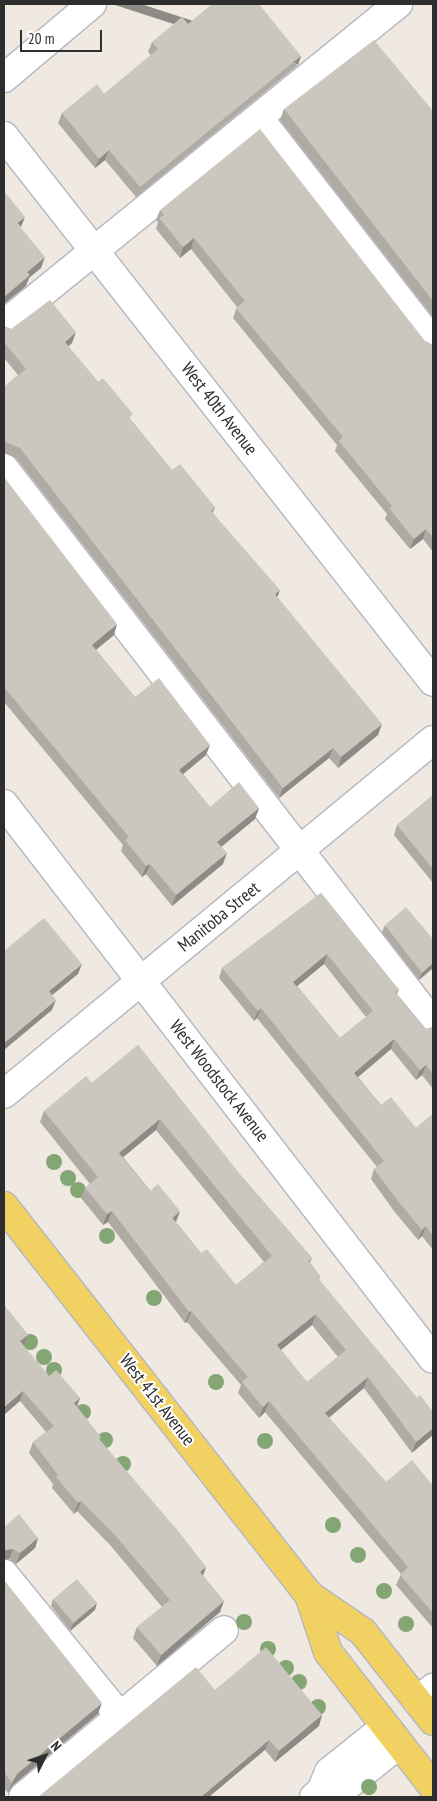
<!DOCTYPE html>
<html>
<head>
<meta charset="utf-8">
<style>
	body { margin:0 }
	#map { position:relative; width:437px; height:1801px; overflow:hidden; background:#efe9e1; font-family:"PT Sans Narrow",sans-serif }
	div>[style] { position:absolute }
	.roads { filter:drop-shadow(1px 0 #b4b7c1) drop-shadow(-1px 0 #b4b7c1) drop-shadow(0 1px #b4b7c1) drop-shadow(0 -1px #b4b7c1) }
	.minor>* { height:28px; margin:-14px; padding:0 14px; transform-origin:14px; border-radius:14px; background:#fff }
	.major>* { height:28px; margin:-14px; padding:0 14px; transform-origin:14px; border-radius:14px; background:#f2d163 }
	.trees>* { width:16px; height:16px; margin:-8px; border-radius:50%; background:#84a574 }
	.wall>* { inset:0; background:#afaba4 }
	.shaded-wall>* { inset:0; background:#8e8b86; transform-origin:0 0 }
	.building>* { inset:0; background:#cbc7bf; transform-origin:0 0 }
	span { translate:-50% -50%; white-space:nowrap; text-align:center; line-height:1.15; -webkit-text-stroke:4px #fff; paint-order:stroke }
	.street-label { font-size:18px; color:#2e2e2e }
	.frame { position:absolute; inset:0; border:5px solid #2e2e2e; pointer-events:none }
	.north { position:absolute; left:20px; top:1731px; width:50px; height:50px; -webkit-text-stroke:4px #fff; paint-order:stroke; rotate:49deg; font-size:14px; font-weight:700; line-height:20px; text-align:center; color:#2e2e2e }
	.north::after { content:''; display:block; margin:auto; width:18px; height:22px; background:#2e2e2e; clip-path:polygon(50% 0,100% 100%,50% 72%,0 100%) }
	.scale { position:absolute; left:20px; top:30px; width:82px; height:22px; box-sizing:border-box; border:2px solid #2e2e2e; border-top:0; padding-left:6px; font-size:15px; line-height:18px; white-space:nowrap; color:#2e2e2e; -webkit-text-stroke:4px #fff; paint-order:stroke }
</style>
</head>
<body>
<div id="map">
	<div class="roads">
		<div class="minor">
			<i style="left:4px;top:78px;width:115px;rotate:-40.1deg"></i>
			<i style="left:259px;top:118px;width:284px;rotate:52.2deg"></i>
			<i style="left:4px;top:136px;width:694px;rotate:51.84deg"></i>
			<i style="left:4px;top:324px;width:508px;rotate:-39.08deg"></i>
			<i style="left:4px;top:468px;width:701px;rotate:52.3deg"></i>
			<i style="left:4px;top:804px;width:701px;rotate:52.3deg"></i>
			<i style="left:4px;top:1094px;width:556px;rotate:-39.53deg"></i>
			<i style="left:4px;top:1574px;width:183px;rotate:50.8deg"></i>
			<i style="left:417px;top:1701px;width:21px;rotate:-39deg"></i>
			<i style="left:321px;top:1791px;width:22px;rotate:-5deg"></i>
			<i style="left:343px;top:1789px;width:72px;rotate:-38.8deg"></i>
			<i style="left:23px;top:1797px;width:261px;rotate:-39.7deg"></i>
			<i style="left:314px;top:1797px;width:9px;rotate:-41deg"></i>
			<i style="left:321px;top:1791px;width:21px;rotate:-67deg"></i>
			<i style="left:329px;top:1772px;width:72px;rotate:-38.8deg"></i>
		</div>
		<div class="major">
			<i style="left:4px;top:1206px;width:494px;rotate:51.9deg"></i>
			<i style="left:309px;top:1595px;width:65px;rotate:34.4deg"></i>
			<i style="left:363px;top:1632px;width:113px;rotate:51.8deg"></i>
			<i style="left:309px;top:1595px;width:60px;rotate:71.6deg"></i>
			<i style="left:328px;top:1652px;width:171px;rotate:52.1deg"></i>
		</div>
	</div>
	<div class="trees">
		<i style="left:54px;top:1162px"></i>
		<i style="left:68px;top:1178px"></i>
		<i style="left:78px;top:1190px"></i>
		<i style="left:107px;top:1236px"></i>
		<i style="left:154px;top:1298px"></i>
		<i style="left:30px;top:1342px"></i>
		<i style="left:44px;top:1357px"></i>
		<i style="left:54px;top:1370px"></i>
		<i style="left:216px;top:1382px"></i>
		<i style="left:83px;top:1412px"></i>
		<i style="left:105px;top:1440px"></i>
		<i style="left:265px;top:1441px"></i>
		<i style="left:123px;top:1464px"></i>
		<i style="left:333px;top:1525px"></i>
		<i style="left:358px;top:1555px"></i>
		<i style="left:384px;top:1591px"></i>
		<i style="left:244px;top:1622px"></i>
		<i style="left:406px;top:1624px"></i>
		<i style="left:268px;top:1649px"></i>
		<i style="left:286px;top:1668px"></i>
		<i style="left:299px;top:1682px"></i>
		<i style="left:318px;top:1707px"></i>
		<i style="left:369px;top:1787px"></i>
	</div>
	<div class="wall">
		<i style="clip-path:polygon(188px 24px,298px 65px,136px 197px,105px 160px,95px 168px,58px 123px,62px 113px,104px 94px,151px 55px,148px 52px,152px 42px)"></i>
		<i style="clip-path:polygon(284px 109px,433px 111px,433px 317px,280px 120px)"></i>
		<i style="clip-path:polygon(160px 210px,433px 345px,433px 552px,423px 539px,410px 549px,385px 519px,387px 514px,335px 451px,337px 445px,233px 318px,237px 307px,191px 249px,180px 258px,156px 229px,158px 222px,156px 220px)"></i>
		<i style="clip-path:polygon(4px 326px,11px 329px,72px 343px,68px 346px,98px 382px,131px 420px,172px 470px,215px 507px,213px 513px,277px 597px,378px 735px,338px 768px,329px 758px,279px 798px,16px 458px,4px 453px,4px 387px,18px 375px,4px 358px)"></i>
		<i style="clip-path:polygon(4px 477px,114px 635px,96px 650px,135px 697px,206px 755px,183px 774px,210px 807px,259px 808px,255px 819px,221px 846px,223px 864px,172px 906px,146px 874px,142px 877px,121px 851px,123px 845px,4px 702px)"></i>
		<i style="clip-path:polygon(433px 795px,433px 883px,394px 835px,397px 825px)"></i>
		<i style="clip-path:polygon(evenodd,321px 893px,399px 990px,397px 994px,426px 1029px,433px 1027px,433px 1089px,422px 1075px,416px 1080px,391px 1049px,358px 1077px,381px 1105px,416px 1128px,433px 1114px,433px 1250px,422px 1236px,418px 1240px,394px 1211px,371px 1179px,374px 1169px,377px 1167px,257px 1018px,254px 1021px,219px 978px,222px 968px,321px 893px,324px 964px,366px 1017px,340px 1038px,297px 986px,324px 964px)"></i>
		<i style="clip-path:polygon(385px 925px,433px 968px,419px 980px,382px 932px)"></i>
		<i style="clip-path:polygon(evenodd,138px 1045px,237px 1171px,312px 1258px,310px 1263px,320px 1276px,319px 1280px,417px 1398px,433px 1412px,412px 1453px,364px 1388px,329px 1418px,386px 1482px,433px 1486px,433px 1628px,396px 1585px,401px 1574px,265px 1412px,259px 1418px,238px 1393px,241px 1385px,187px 1322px,185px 1323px,108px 1222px,103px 1225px,81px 1198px,85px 1188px,90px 1184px,40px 1122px,44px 1111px,92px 1083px,138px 1045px,156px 1130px,264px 1262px,236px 1285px,201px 1253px,123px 1157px,156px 1130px,138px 1045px,312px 1325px,338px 1357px,307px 1382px,281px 1350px,312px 1325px)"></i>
		<i style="clip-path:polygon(4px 1305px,28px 1335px,23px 1346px,49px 1376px,80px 1398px,77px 1407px,100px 1440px,206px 1567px,203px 1576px,224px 1601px,220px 1612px,157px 1666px,133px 1638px,137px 1627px,162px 1607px,110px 1545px,77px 1511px,74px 1514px,52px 1488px,53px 1484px,29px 1453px,33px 1442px,46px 1432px,20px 1401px)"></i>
		<i style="clip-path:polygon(4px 1527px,38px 1538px,35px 1548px,16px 1564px,9px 1559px)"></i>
		<i style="clip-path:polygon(4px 1580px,98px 1714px,13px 1785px,8px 1793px,4px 1788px)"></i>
		<i style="clip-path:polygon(53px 1599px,95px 1610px,70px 1631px,51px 1606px)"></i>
		<i style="clip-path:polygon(215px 1690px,322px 1715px,319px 1726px,275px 1762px)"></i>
	</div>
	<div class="shaded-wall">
		<i style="left:301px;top:56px;width:9px;height:208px;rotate:108deg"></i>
		<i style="clip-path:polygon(109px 150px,105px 160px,95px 168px,99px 159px)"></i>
		<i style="clip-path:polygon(25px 217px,21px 227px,17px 223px)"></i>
		<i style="clip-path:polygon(194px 238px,191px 249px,180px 258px,183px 247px)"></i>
		<i style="clip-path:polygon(45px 257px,41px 268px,29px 278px,26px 286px,4px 304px,4px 297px,27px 272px)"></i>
		<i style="clip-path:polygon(76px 332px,72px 343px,61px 353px,65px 342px)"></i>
		<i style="clip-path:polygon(426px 529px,423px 539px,410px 549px,414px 539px)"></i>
		<i style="clip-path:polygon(280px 590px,276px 601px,275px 594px)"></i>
		<i style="clip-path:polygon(117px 624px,114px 635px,88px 656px,92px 645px)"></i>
		<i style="clip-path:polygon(382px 724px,378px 735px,338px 768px,341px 757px)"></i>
		<i style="clip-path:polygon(210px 745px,206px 755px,175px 781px,179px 770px)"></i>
		<i style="clip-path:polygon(333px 748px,329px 758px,279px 798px,283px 788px)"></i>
		<i style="clip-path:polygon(259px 808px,255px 819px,214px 853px,217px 842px)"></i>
		<i style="clip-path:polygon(227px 853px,223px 864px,172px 906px,176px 895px)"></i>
		<i style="clip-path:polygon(150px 864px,146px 874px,142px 877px,146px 866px)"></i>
		<i style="clip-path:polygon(327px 954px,324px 964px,290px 992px,293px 982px)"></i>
		<i style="clip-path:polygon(433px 963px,433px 968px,419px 980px,422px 973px)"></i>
		<i style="clip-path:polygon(82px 964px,78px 974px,45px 1001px,49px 991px)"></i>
		<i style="clip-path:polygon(56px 1000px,52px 1010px,4px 1050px,4px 1043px)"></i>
		<i style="clip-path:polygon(261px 1008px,257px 1018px,254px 1021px,258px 1011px)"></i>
		<i style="clip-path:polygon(394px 1039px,391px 1049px,351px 1083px,354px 1073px)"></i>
		<i style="clip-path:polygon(426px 1065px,422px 1075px,416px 1080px,420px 1070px)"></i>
		<i style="clip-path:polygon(160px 1119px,156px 1130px,115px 1164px,119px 1153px)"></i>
		<i style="clip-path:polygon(112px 1211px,108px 1222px,103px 1225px,107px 1214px)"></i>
		<i style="clip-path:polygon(180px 1211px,176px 1222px,172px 1218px)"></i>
		<i style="clip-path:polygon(426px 1226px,422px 1236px,418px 1240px,422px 1230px)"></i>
		<i style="clip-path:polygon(191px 1311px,187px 1322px,185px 1323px,189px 1312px)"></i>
		<i style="clip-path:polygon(316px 1314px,312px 1325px,273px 1356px,277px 1345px)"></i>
		<i style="clip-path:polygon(28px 1335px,24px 1345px,16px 1352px,20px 1341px)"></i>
		<i style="clip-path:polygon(368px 1377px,364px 1388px,321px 1424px,325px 1413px)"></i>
		<i style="clip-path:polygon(23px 1391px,20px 1401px,4px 1415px,4px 1407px)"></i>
		<i style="clip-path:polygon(80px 1398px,76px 1409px,74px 1403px)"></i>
		<i style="clip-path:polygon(269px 1401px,265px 1412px,259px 1418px,263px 1407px)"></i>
		<i style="clip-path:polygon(433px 1428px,433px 1435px,412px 1453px,416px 1442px)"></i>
		<i style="clip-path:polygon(81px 1501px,77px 1511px,74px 1514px,78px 1503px)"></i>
		<i style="clip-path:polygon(38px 1538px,35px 1548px,16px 1564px,20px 1553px)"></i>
		<i style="clip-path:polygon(13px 1549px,9px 1559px,4px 1560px,4px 1550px)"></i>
		<i style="clip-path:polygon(206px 1567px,202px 1578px,200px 1572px)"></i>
		<i style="clip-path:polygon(224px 1601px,220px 1612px,157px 1666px,161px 1655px)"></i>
		<i style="clip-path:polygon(97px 1603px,95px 1610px,70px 1631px,73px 1624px)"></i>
		<i style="clip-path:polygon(102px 1703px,98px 1714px,13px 1785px,8px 1793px,12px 1783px,17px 1774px)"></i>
		<i style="clip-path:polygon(322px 1715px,319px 1726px,275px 1762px,279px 1751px)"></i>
		<i style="clip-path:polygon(269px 1740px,265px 1750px,209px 1797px,200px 1797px)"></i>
	</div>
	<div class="building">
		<i style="clip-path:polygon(212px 4px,259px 4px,301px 56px,140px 187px,109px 150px,99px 159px,62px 113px,97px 84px,104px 94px,158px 49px,152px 42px,182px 17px,188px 24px)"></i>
		<i style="clip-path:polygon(374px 40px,433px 111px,433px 301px,284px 109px)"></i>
		<i style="clip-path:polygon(260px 129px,425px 341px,433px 345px,433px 537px,426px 529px,414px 539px,389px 508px,392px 506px,339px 441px,343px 437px,236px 308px,245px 301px,194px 238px,183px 247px,159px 218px,164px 215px,160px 210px)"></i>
		<i style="clip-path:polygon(4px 191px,25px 217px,17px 223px,45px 257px,27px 272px,30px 275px,4px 297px)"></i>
		<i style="clip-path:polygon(50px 300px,76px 332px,65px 342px,98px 382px,103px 378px,133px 414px,129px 418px,172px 470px,180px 464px,215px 507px,211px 511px,280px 590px,275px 594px,382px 724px,341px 757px,333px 748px,283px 788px,20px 448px,6px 442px,4px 443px,4px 387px,26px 369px,4px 342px,4px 326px,11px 329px)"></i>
		<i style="clip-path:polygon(4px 477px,117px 624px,92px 645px,135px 697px,159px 678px,210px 745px,179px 770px,210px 807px,239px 782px,259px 808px,217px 842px,227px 853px,176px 895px,150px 864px,146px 866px,125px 840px,129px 837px,4px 687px)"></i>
		<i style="clip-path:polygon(433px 795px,433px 869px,397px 825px)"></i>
		<i style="clip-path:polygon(evenodd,321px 893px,399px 990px,395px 992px,426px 1029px,433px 1027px,433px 1074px,426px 1065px,420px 1070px,394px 1039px,354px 1073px,381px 1105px,391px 1097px,416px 1128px,433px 1114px,433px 1236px,426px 1226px,422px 1230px,398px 1201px,374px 1169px,384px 1161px,261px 1008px,258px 1011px,222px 968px,321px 893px,327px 954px,373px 1011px,340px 1038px,293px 982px,327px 954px)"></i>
		<i style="clip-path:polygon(406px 907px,433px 939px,433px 963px,422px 973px,385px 925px)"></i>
		<i style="clip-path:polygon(44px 918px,82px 964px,49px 991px,56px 1000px,4px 1043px,4px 951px)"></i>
		<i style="clip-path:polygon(evenodd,138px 1045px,237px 1171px,312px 1258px,308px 1261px,320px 1276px,318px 1278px,417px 1398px,420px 1395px,433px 1412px,433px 1428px,416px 1442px,368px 1377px,325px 1413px,386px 1482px,412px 1460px,433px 1486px,433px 1613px,400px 1575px,408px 1567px,269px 1401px,263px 1407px,242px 1382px,248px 1377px,191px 1311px,189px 1312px,112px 1211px,107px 1214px,85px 1188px,98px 1177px,44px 1111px,86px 1076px,92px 1083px,138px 1045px,160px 1119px,272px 1256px,236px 1285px,207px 1249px,201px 1253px,172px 1218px,180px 1211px,158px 1184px,150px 1191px,119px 1153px,160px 1119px,138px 1045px,316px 1314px,346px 1350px,307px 1382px,277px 1345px,316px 1314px)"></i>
		<i style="clip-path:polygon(4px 1305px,28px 1335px,20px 1341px,49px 1376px,56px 1370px,80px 1398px,74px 1403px,101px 1437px,99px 1439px,179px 1532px,206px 1567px,200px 1572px,224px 1601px,161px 1655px,137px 1627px,170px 1600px,114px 1534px,81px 1501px,78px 1503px,56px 1477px,58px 1475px,33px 1442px,54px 1426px,23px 1391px,4px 1407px)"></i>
		<i style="clip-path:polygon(19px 1514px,38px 1538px,20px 1553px,13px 1549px,4px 1550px,4px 1527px)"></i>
		<i style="left:77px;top:1579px;width:31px;height:31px;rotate:50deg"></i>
		<i style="clip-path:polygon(4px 1580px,102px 1703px,17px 1774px,12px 1783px,4px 1772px)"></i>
		<i style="clip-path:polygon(266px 1647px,322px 1715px,279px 1751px,269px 1740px,201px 1797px,38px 1797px,196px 1667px,215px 1690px)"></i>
	</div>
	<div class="street-label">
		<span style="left:219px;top:409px;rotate:52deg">West 40th Avenue</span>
		<span style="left:219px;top:917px;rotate:-39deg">Manitoba Street</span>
		<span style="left:219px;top:1081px;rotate:52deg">West Woodstock Avenue</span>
		<span style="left:157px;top:1400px;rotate:52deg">West 41st Avenue</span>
	</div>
	<div class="frame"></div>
	<div class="north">N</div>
	<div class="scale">20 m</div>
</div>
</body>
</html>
